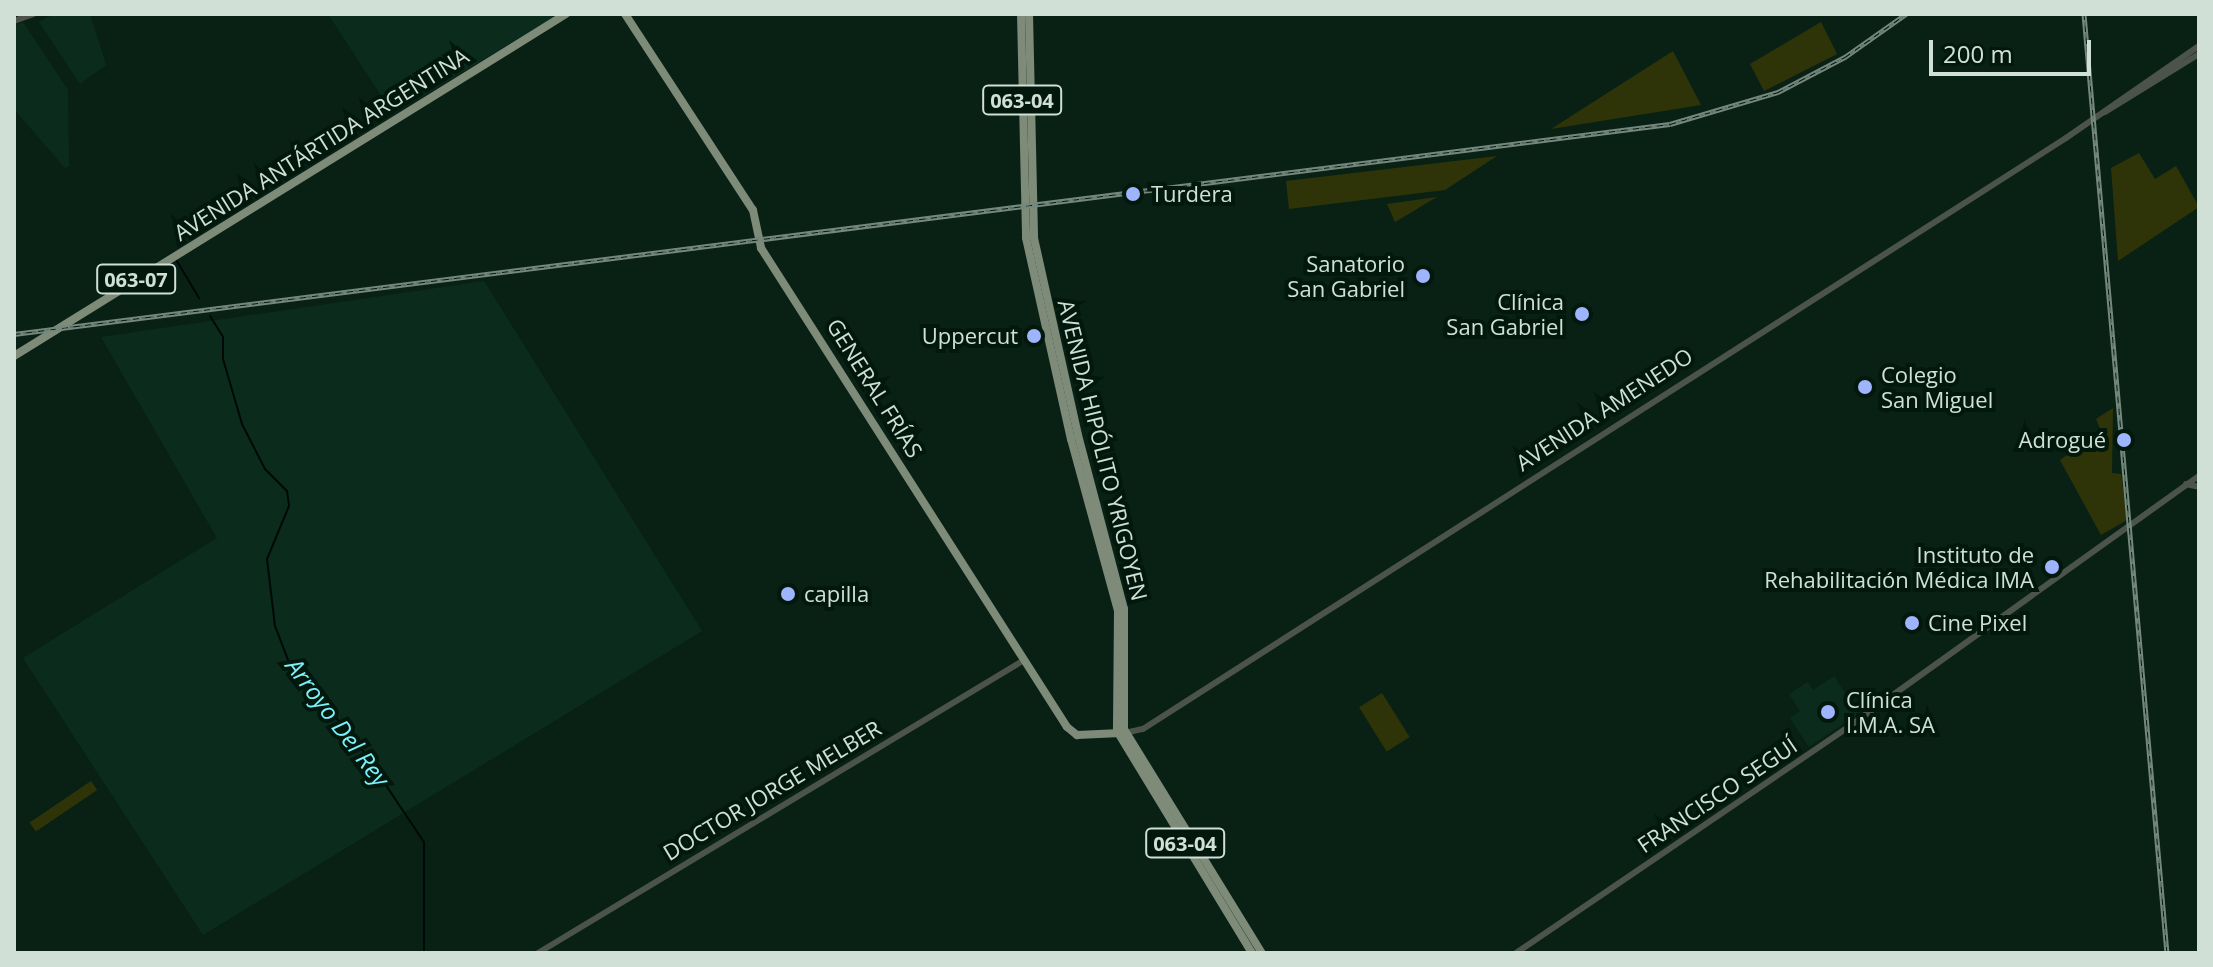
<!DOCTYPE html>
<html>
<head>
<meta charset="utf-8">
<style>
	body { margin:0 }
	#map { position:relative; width:2213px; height:967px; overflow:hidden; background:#092115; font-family:"Open Sans",sans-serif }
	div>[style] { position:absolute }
	.built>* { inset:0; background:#0b2c1c }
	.green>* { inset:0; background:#2f3408; transform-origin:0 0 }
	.stream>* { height:2px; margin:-1px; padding:0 1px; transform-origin:1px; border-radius:1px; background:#00080a }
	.minor>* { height:6px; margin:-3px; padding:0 3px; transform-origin:3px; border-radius:3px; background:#4c534a }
	.major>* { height:8px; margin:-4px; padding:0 4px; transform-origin:4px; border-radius:4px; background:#7d8b78 }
	.rail>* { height:5px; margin-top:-2.5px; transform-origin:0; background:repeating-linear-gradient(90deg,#02180c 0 6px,#75887d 0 12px); box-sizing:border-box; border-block:2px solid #75887d }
	.dots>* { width:22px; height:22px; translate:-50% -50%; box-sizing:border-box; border:4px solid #02180c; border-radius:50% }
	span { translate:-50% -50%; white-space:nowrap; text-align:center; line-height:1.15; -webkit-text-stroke:8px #02180c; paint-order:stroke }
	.shield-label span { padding:2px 6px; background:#02180c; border:2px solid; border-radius:6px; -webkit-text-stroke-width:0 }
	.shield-label { font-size:20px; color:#d1e0d7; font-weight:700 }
	.street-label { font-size:22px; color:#d1e0d7 }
	.poi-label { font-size:22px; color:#d1e0d7 }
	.left { translate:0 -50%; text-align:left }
	.right { translate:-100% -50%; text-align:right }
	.water-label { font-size:24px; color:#7cf1fc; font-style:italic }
	.frame { position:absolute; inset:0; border:16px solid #d1e0d7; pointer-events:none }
	.scale { position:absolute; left:1929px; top:40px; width:162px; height:36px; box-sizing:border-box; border:4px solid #d1e0d7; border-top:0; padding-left:10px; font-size:24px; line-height:28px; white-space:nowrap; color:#d1e0d7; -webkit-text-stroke:6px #02180c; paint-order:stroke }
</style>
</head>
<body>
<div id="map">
	<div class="built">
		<i style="clip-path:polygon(54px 14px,90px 14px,106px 65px,80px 84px,39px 22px)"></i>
		<i style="clip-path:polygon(328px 14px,559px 14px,393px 114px)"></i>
		<i style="clip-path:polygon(23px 22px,68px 90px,69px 166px,65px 168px,14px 109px,14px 26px)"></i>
		<i style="clip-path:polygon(484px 281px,702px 631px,203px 935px,23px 658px,217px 538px,101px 337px)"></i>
		<i style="clip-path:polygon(1834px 676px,1859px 713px,1809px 747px,1790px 718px,1800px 711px,1789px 694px,1808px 682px,1813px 690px)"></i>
	</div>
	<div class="green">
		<i style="clip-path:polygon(1821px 22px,1837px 54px,1764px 91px,1750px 64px)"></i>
		<i style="clip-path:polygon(1673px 51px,1701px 105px,1551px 129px)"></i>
		<i style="clip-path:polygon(2139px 153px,2155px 179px,2176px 166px,2199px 207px,2118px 261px,2111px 168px)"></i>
		<i style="clip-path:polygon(1497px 156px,1445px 190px,1289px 209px,1286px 181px)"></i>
		<i style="clip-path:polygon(1437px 197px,1395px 222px,1387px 204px)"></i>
		<i style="clip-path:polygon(2113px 408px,2112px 473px,2121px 474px,2127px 520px,2101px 535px,2060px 460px,2101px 431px,2096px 419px)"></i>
		<i style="left:1382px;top:693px;width:52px;height:27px;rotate:58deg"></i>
		<i style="left:91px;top:781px;width:11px;height:74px;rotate:56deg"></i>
	</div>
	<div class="stream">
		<i style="left:175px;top:258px;width:47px;rotate:59deg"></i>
		<i style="left:210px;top:316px;width:25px;rotate:58deg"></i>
		<i style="left:223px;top:337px;width:22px;rotate:90deg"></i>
		<i style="left:223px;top:359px;width:68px;rotate:73.7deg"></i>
		<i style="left:242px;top:424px;width:51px;rotate:62.9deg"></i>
		<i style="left:265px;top:469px;width:31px;rotate:45deg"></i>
		<i style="left:287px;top:491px;width:15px;rotate:82deg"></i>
		<i style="left:289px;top:506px;width:57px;rotate:112.5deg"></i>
		<i style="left:267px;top:559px;width:67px;rotate:83.2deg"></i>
		<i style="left:275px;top:626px;width:40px;rotate:69deg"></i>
		<i style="left:289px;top:663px;width:104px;rotate:49.3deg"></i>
		<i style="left:357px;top:742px;width:120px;rotate:56.2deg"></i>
		<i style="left:424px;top:842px;width:111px;rotate:90deg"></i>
	</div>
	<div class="minor">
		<i style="left:14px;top:21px;width:20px;rotate:-20deg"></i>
		<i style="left:2105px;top:112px;width:110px;rotate:-31.7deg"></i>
		<i style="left:2186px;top:484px;width:13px;rotate:13deg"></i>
		<i style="left:1125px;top:733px;width:18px;rotate:-13deg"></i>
		<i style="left:1143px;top:729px;width:1096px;rotate:-32.63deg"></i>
		<i style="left:2066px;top:138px;width:162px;rotate:-34.7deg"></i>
		<i style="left:538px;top:953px;width:567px;rotate:-31.08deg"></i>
		<i style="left:1516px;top:953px;width:397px;rotate:-34.2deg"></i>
		<i style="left:1844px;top:730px;width:437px;rotate:-35.6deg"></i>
	</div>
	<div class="major">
		<i style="left:625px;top:14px;width:234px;rotate:56.9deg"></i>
		<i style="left:753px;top:210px;width:39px;rotate:78deg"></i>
		<i style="left:761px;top:248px;width:568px;rotate:57.43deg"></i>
		<i style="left:1067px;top:727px;width:13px;rotate:39deg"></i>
		<i style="left:1077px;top:735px;width:44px;rotate:-2.6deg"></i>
		<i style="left:1021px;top:14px;width:224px;rotate:88.7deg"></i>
		<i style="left:1026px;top:238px;width:206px;rotate:77.4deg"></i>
		<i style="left:1071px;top:439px;width:178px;rotate:74.7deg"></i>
		<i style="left:1118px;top:611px;width:120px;rotate:90.5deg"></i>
		<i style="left:1117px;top:731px;width:260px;rotate:58.7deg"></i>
		<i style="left:1029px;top:14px;width:224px;rotate:88.7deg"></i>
		<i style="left:1034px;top:238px;width:202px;rotate:77.4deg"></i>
		<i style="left:1078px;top:435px;width:180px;rotate:75.2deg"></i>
		<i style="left:1124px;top:609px;width:120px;rotate:90deg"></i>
		<i style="left:1124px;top:729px;width:263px;rotate:58.4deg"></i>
		<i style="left:14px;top:356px;width:649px;rotate:-31.78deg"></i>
	</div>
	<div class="rail">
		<i style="left:2084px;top:14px;width:943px;rotate:84.95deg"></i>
		<i style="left:14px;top:334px;width:1669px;rotate:-7.23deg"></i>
		<i style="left:1670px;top:124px;width:113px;rotate:-16.5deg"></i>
		<i style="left:1778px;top:92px;width:76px;rotate:-27.6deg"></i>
		<i style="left:1845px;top:57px;width:75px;rotate:-35.2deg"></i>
	</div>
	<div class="dots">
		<i style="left:1133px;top:194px;background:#9eb4fd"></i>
		<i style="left:1423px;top:276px;background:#9eb4fd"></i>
		<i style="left:1582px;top:314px;background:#9eb4fd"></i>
		<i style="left:1034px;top:336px;background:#9eb4fd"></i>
		<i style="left:1865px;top:387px;background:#9eb4fd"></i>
		<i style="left:2124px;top:440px;background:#9eb4fd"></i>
		<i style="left:2052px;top:567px;background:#9eb4fd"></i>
		<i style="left:788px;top:594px;background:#9eb4fd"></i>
		<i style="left:1912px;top:623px;background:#9eb4fd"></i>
		<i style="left:1828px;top:712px;background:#9eb4fd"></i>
	</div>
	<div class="shield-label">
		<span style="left:1022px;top:100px">063-04</span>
		<span style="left:136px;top:279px">063-07</span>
		<span style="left:1185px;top:843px">063-04</span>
	</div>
	<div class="street-label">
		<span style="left:321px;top:144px;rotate:-32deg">AVENIDA ANTÁRTIDA ARGENTINA</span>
		<span style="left:875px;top:388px;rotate:58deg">GENERAL FRÍAS</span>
		<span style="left:1604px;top:409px;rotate:-33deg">AVENIDA AMENEDO</span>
		<span style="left:1103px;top:450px;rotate:76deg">AVENIDA HIPÓLITO YRIGOYEN</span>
		<span style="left:772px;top:790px;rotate:-31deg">DOCTOR JORGE MELBER</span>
		<span style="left:1717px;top:795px;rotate:-34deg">FRANCISCO SEGUÍ</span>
	</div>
	<div class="poi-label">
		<span class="left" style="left:1151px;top:194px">Turdera</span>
		<span class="right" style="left:1405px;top:276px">Sanatorio<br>San Gabriel</span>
		<span class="right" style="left:1564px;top:314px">Clínica<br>San Gabriel</span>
		<span class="right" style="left:1018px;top:336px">Uppercut</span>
		<span class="left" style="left:1881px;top:387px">Colegio<br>San Miguel</span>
		<span class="right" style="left:2106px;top:440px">Adrogué</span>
		<span class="right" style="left:2034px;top:567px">Instituto de<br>Rehabilitación Médica IMA</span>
		<span class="left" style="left:804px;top:594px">capilla</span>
		<span class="left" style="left:1928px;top:623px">Cine Pixel</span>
		<span class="left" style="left:1846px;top:712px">Clínica<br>I.M.A. SA</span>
	</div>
	<div class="water-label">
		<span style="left:338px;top:722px;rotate:53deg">Arroyo Del Rey</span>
	</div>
	<div class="frame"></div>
	<div class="scale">200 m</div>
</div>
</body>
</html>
